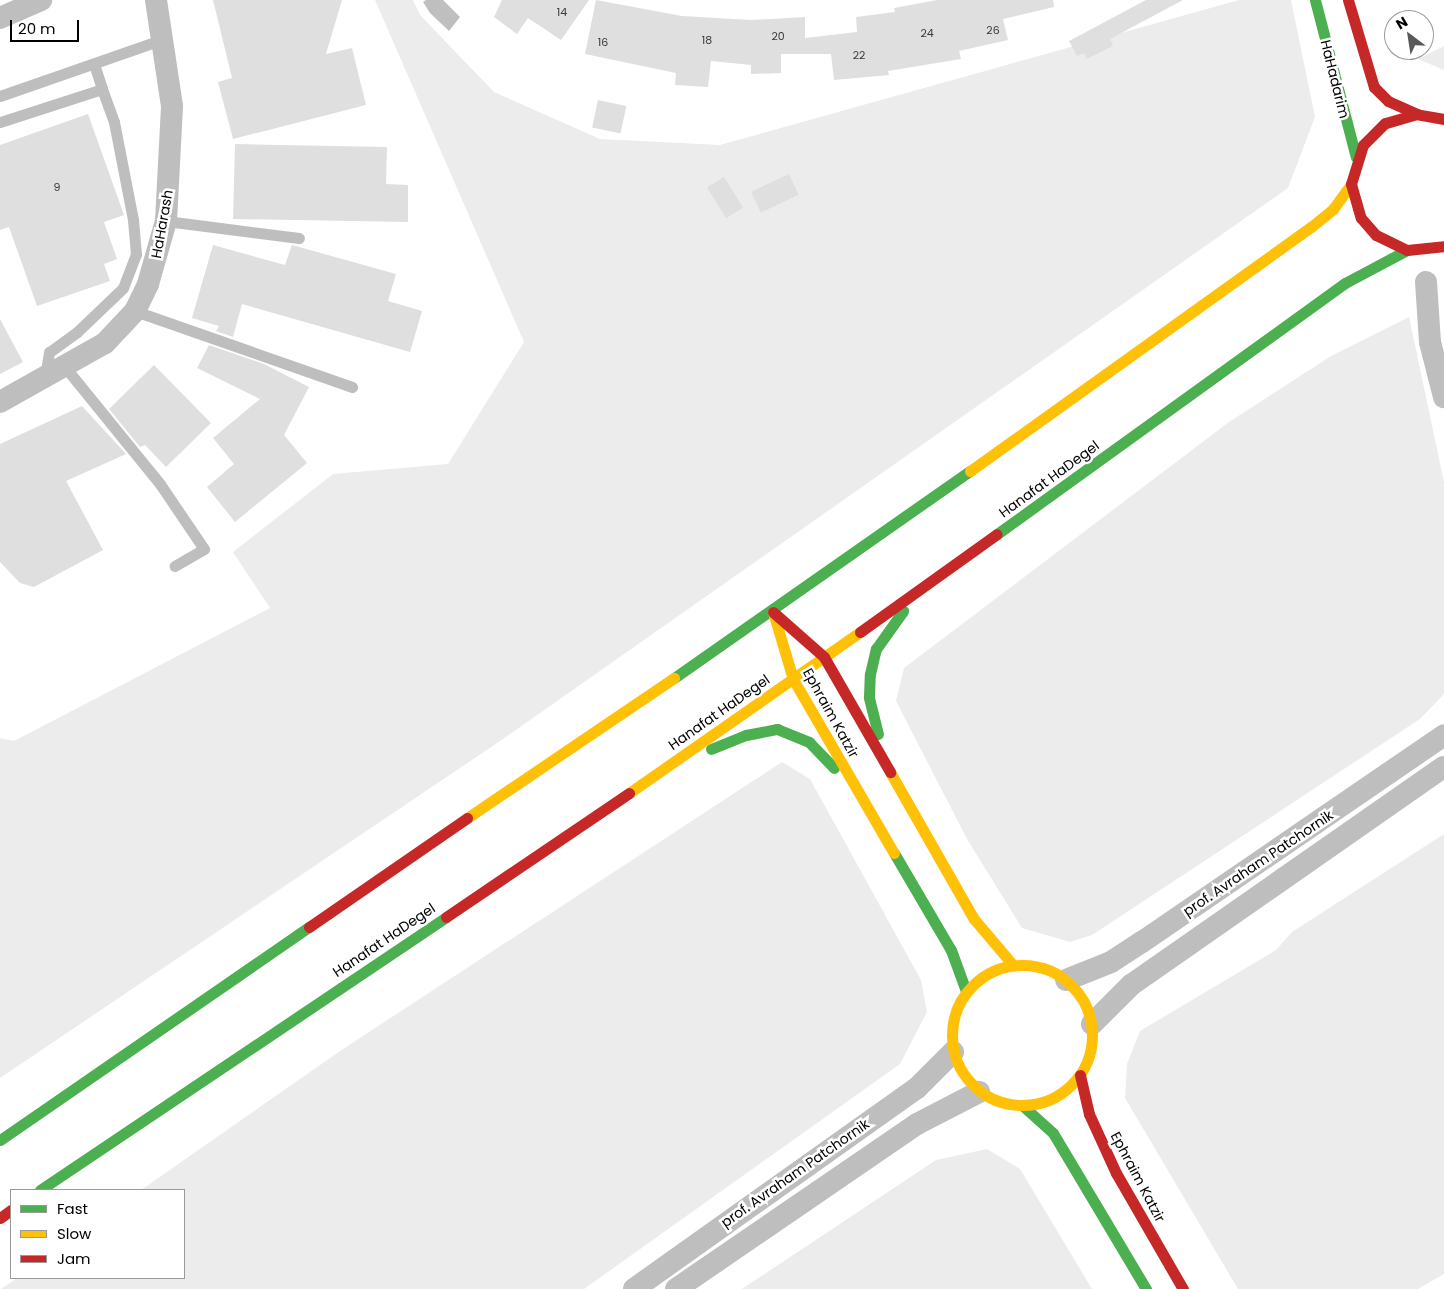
<!DOCTYPE html>
<html>
<head>
<meta charset="utf-8">
<style>
	body { margin:0 }
	#map { position:relative; width:1444px; height:1289px; overflow:hidden; background:#fff; font-family:Poppins,sans-serif }
	div>[style] { position:absolute }
	.green>* { inset:0; background:#ececec }
	.water>* { inset:0; background:#bfbfbf }
	.building>* { inset:0; background:#dfdfdf; transform-origin:0 0 }
	.lane>* { height:11px; margin:-5.5px; padding:0 5.5px; transform-origin:5.5px; border-radius:5.5px; background:#bebebe }
	.street>* { height:22px; margin:-11px; padding:0 11px; transform-origin:11px; border-radius:11px; background:#bebebe }
	.fast>* { height:11px; margin:-5.5px; padding:0 5.5px; transform-origin:5.5px; border-radius:5.5px; background:#4caf50 }
	.slow>* { height:11px; margin:-5.5px; padding:0 5.5px; transform-origin:5.5px; border-radius:5.5px; background:#ffc107 }
	.slow>.ring { margin:-5.5px; padding:0; box-sizing:content-box; background:none; border:11px solid #ffc107; border-radius:50% }
	.jam>* { height:11px; margin:-5.5px; padding:0 5.5px; transform-origin:5.5px; border-radius:5.5px; background:#c62828 }
	span { translate:-50% -50%; white-space:nowrap; text-align:center; line-height:1.15; -webkit-text-stroke:5px #fff; paint-order:stroke }
	.number-label { font-size:11px; color:#383838 }
	.number-label span { -webkit-text-stroke-width:0 }
	.street-label { font-size:14px; color:#000 }
	.legend { position:absolute; left:10px; top:1189px; width:175px; height:90px; box-sizing:border-box; background:#fff; border:1px solid #999; margin:0; padding:6px 9px; list-style:none; font-size:15px; color:#000 }
	.legend li { display:flex; align-items:center; gap:10px; height:25px }
	.legend b { width:25px; border:1px solid #999 }
	.north { position:absolute; left:1384px; top:10px; width:50px; height:50px; box-sizing:border-box; background:#fff; border:1px solid #999; border-radius:50%; rotate:329deg; font-size:14px; font-weight:700; line-height:20px; text-align:center; color:#000 }
	.north::after { content:''; display:block; margin:auto; width:18px; height:22px; background:#595959; clip-path:polygon(50% 0,100% 100%,50% 72%,0 100%) }
	.scale { position:absolute; left:10px; top:20px; width:69px; height:22px; box-sizing:border-box; border:2px solid #000; border-top:0; padding-left:6px; font-size:15px; line-height:18px; white-space:nowrap; color:#000; -webkit-text-stroke:4px #fff; paint-order:stroke }
</style>
</head>
<body>
<div id="map">
	<div class="green">
		<i style="clip-path:polygon(375px 0,413px 0,420px 15px,494px 92px,600px 139px,720px 145px,1239px 0,1291px 0,1315px 117px,1288px 188px,503px 739px,0 1078px,0 738px,14px 741px,270px 608px,233px 552px,333px 474px,448px 464px,524px 342px)"></i>
		<i style="clip-path:polygon(1444px 46px,1444px 70px,1418px 59px)"></i>
		<i style="clip-path:polygon(1409px 317px,1444px 482px,1444px 694px,1420px 719px,1092px 935px,1070px 942px,1022px 928px,967px 839px,896px 701px,904px 668px,1229px 422px,1331px 356px)"></i>
		<i style="clip-path:polygon(782px 762px,810px 779px,921px 980px,927px 1012px,900px 1064px,584px 1289px,1px 1289px,17px 1278px,184px 1278px,184px 1190px,141px 1190px,343px 1049px)"></i>
		<i style="clip-path:polygon(1444px 834px,1444px 1274px,1418px 1289px,1238px 1289px,1125px 1098px,1127px 1064px,1140px 1031px,1276px 950px,1292px 932px)"></i>
		<i style="clip-path:polygon(987px 1149px,1020px 1169px,1092px 1289px,742px 1289px,936px 1160px)"></i>
	</div>
	<div class="water">
		<i style="clip-path:polygon(426px 0,443px 0,460px 17px,449px 31px,430px 13px,423px 2px)"></i>
	</div>
	<div class="building">
		<i style="clip-path:polygon(213px 0,342px 0,326px 54px,352px 48px,366px 105px,233px 139px,218px 82px,232px 78px)"></i>
		<i style="clip-path:polygon(502px 0,589px 0,561px 40px,528px 18px,517px 34px,494px 17px)"></i>
		<i style="clip-path:polygon(596px 0,682px 16px,751px 20px,805px 17px,805px 38px,857px 32px,856px 17px,895px 12px,894px 8px,937px 0,1053px 0,1054px 7px,1003px 19px,1008px 40px,959px 51px,961px 59px,888px 71px,889px 75px,834px 80px,831px 54px,781px 54px,781px 73px,751px 74px,751px 65px,711px 61px,708px 87px,675px 85px,676px 73px,585px 54px)"></i>
		<i style="clip-path:polygon(1146px 0,1183px 0,1110px 39px,1113px 46px,1087px 59px,1084px 53px,1077px 56px,1069px 41px)"></i>
		<i style="left:598px;top:100px;width:29px;height:28px;rotate:12deg"></i>
		<i style="clip-path:polygon(88px 114px,124px 215px,104px 222px,117px 259px,104px 264px,110px 281px,37px 306px,9px 227px,0 230px,0 145px)"></i>
		<i style="clip-path:polygon(235px 144px,387px 147px,386px 184px,408px 185px,408px 222px,233px 219px)"></i>
		<i style="left:789px;top:174px;width:23px;height:42px;rotate:65deg"></i>
		<i style="left:724px;top:177px;width:36px;height:20px;rotate:58deg"></i>
		<i style="clip-path:polygon(213px 245px,285px 265px,292px 245px,396px 274px,388px 301px,422px 311px,410px 352px,242px 304px,233px 337px,216px 331px,219px 326px,192px 318px)"></i>
		<i style="clip-path:polygon(0 319px,23px 362px,0 374px)"></i>
		<i style="clip-path:polygon(209px 345px,264px 364px,309px 387px,284px 435px,307px 463px,235px 522px,207px 487px,234px 464px,213px 438px,260px 399px,197px 368px)"></i>
		<i style="clip-path:polygon(154px 365px,211px 423px,166px 467px,145px 445px,140px 447px,109px 409px)"></i>
		<i style="clip-path:polygon(82px 406px,126px 454px,66px 481px,103px 550px,34px 587px,20px 583px,0 562px,0 444px)"></i>
	</div>
	<div class="lane">
		<i style="left:94px;top:64px;width:26px;rotate:72deg"></i>
		<i style="left:0;top:96px;width:174px;rotate:-19.2deg"></i>
		<i style="left:0;top:122px;width:107px;rotate:-17.9deg"></i>
		<i style="left:102px;top:89px;width:35px;rotate:70deg"></i>
		<i style="left:114px;top:122px;width:100px;rotate:79deg"></i>
		<i style="left:133px;top:220px;width:34px;rotate:85deg"></i>
		<i style="left:136px;top:254px;width:36px;rotate:111deg"></i>
		<i style="left:123px;top:288px;width:64px;rotate:136.3deg"></i>
		<i style="left:77px;top:332px;width:34px;rotate:144deg"></i>
		<i style="left:49px;top:352px;width:25px;rotate:99deg"></i>
		<i style="left:166px;top:221px;width:134px;rotate:7.3deg"></i>
		<i style="left:135px;top:311px;width:230px;rotate:19.3deg"></i>
		<i style="left:65px;top:367px;width:151px;rotate:50.9deg"></i>
		<i style="left:160px;top:484px;width:78px;rotate:55.9deg"></i>
		<i style="left:204px;top:549px;width:34px;rotate:150deg"></i>
	</div>
	<div class="street">
		<i style="left:0;top:18px;width:45px;rotate:-23.7deg"></i>
		<i style="left:1426px;top:282px;width:60px;rotate:86.2deg"></i>
		<i style="left:1430px;top:342px;width:57px;rotate:75.7deg"></i>
		<i style="left:0;top:402px;width:120px;rotate:-29.3deg"></i>
		<i style="left:105px;top:343px;width:44px;rotate:-46.8deg"></i>
		<i style="left:135px;top:311px;width:30px;rotate:-64deg"></i>
		<i style="left:148px;top:284px;width:66px;rotate:-74.1deg"></i>
		<i style="left:166px;top:221px;width:115px;rotate:-87deg"></i>
		<i style="left:172px;top:106px;width:107px;rotate:-98.6deg"></i>
		<i style="left:1066px;top:980px;width:48px;rotate:-21.8deg"></i>
		<i style="left:1111px;top:962px;width:37px;rotate:-33deg"></i>
		<i style="left:1142px;top:942px;width:366px;rotate:-34.4deg"></i>
		<i style="left:1092px;top:1024px;width:55px;rotate:-45deg"></i>
		<i style="left:1131px;top:985px;width:381px;rotate:-34.9deg"></i>
		<i style="left:634px;top:1289px;width:347px;rotate:-35.4deg"></i>
		<i style="left:917px;top:1088px;width:51px;rotate:-45deg"></i>
		<i style="left:676px;top:1289px;width:292px;rotate:-34.4deg"></i>
		<i style="left:917px;top:1124px;width:70px;rotate:-27.3deg"></i>
	</div>
	<div class="fast">
		<i style="left:1315px;top:0;width:162px;rotate:75.4deg"></i>
		<i style="left:997px;top:534px;width:429px;rotate:-35.8deg"></i>
		<i style="left:1345px;top:283px;width:70px;rotate:-28deg"></i>
		<i style="left:674px;top:678px;width:361px;rotate:-35deg"></i>
		<i style="left:878px;top:734px;width:38px;rotate:-104deg"></i>
		<i style="left:869px;top:697px;width:23px;rotate:-88deg"></i>
		<i style="left:870px;top:674px;width:26px;rotate:-77deg"></i>
		<i style="left:876px;top:649px;width:47px;rotate:-54.6deg"></i>
		<i style="left:711px;top:749px;width:38px;rotate:-22deg"></i>
		<i style="left:746px;top:735px;width:32px;rotate:-11deg"></i>
		<i style="left:777px;top:729px;width:35px;rotate:22deg"></i>
		<i style="left:809px;top:742px;width:36px;rotate:46deg"></i>
		<i style="left:894px;top:853px;width:113px;rotate:59.6deg"></i>
		<i style="left:951px;top:950px;width:44px;rotate:69.9deg"></i>
		<i style="left:1023px;top:1106px;width:40px;rotate:42deg"></i>
		<i style="left:1053px;top:1133px;width:182px;rotate:59.2deg"></i>
		<i style="left:0;top:1140px;width:375px;rotate:-34.6deg"></i>
		<i style="left:40px;top:1190px;width:489px;rotate:-33.9deg"></i>
	</div>
	<div class="slow">
		<i style="left:970px;top:471px;width:419px;rotate:-35.6deg"></i>
		<i style="left:1311px;top:227px;width:28px;rotate:-39deg"></i>
		<i style="left:1333px;top:209px;width:31px;rotate:-54deg"></i>
		<i style="left:773px;top:612px;width:70px;rotate:73.4deg"></i>
		<i style="left:793px;top:679px;width:201px;rotate:59.9deg"></i>
		<i style="left:890px;top:772px;width:169px;rotate:60.3deg"></i>
		<i style="left:974px;top:919px;width:60px;rotate:49.7deg"></i>
		<i style="left:629px;top:793px;width:282px;rotate:-34.9deg"></i>
		<i style="left:467px;top:818px;width:250px;rotate:-34.1deg"></i>
		<i class="ring" style="left:952px;top:965px;width:129px;height:129px"></i>
	</div>
	<div class="jam">
		<i style="left:1348px;top:0;width:91px;rotate:73.4deg"></i>
		<i style="left:1374px;top:87px;width:20px;rotate:45deg"></i>
		<i style="left:1388px;top:101px;width:32px;rotate:24deg"></i>
		<i style="left:1444px;top:119px;width:27px;rotate:-170deg"></i>
		<i style="left:1417px;top:114px;width:33px;rotate:164deg"></i>
		<i style="left:1385px;top:123px;width:31px;rotate:135deg"></i>
		<i style="left:1363px;top:145px;width:41px;rotate:107.1deg"></i>
		<i style="left:1351px;top:184px;width:35px;rotate:74deg"></i>
		<i style="left:1361px;top:218px;width:23px;rotate:49deg"></i>
		<i style="left:1376px;top:235px;width:34px;rotate:26deg"></i>
		<i style="left:1407px;top:250px;width:37px;rotate:-6deg"></i>
		<i style="left:773px;top:612px;width:68px;rotate:41.4deg"></i>
		<i style="left:824px;top:657px;width:133px;rotate:60.1deg"></i>
		<i style="left:860px;top:632px;width:168px;rotate:-35.6deg"></i>
		<i style="left:446px;top:917px;width:221px;rotate:-34.1deg"></i>
		<i style="left:309px;top:927px;width:192px;rotate:-34.6deg"></i>
		<i style="left:1080px;top:1075px;width:40px;rotate:77deg"></i>
		<i style="left:1089px;top:1114px;width:65px;rotate:65.4deg"></i>
		<i style="left:1116px;top:1173px;width:134px;rotate:60deg"></i>
		<i style="left:0;top:1218px;width:14px;rotate:-36deg"></i>
	</div>
	<div class="number-label">
		<span style="left:562px;top:12px">14</span>
		<span style="left:993px;top:30px">26</span>
		<span style="left:927px;top:33px">24</span>
		<span style="left:778px;top:36px">20</span>
		<span style="left:707px;top:40px">18</span>
		<span style="left:603px;top:42px">16</span>
		<span style="left:859px;top:55px">22</span>
		<span style="left:57px;top:187px">9</span>
	</div>
	<div class="street-label">
		<span style="left:1335px;top:79px;rotate:76deg">HaHadarim</span>
		<span style="left:162px;top:224px;rotate:-80deg">HaHarash</span>
		<span style="left:1049px;top:479px;rotate:-36deg">Hanafat HaDegel</span>
		<span style="left:719px;top:712px;rotate:-35deg">Hanafat HaDegel</span>
		<span style="left:831px;top:713px;rotate:61deg">Ephraim Katzir</span>
		<span style="left:1258px;top:863px;rotate:-34deg">prof. Avraham Patchornik</span>
		<span style="left:384px;top:940px;rotate:-34deg">Hanafat HaDegel</span>
		<span style="left:795px;top:1173px;rotate:-35deg">prof. Avraham Patchornik</span>
		<span style="left:1138px;top:1177px;rotate:62deg">Ephraim Katzir</span>
	</div>
	<ul class="legend">
	<li><b style="height:6px;background:#4caf50"></b>Fast</li>
	<li><b style="height:6px;background:#ffc107"></b>Slow</li>
	<li><b style="height:6px;background:#c62828"></b>Jam</li>
	</ul>
	<div class="north">N</div>
	<div class="scale">20 m</div>
</div>
</body>
</html>
